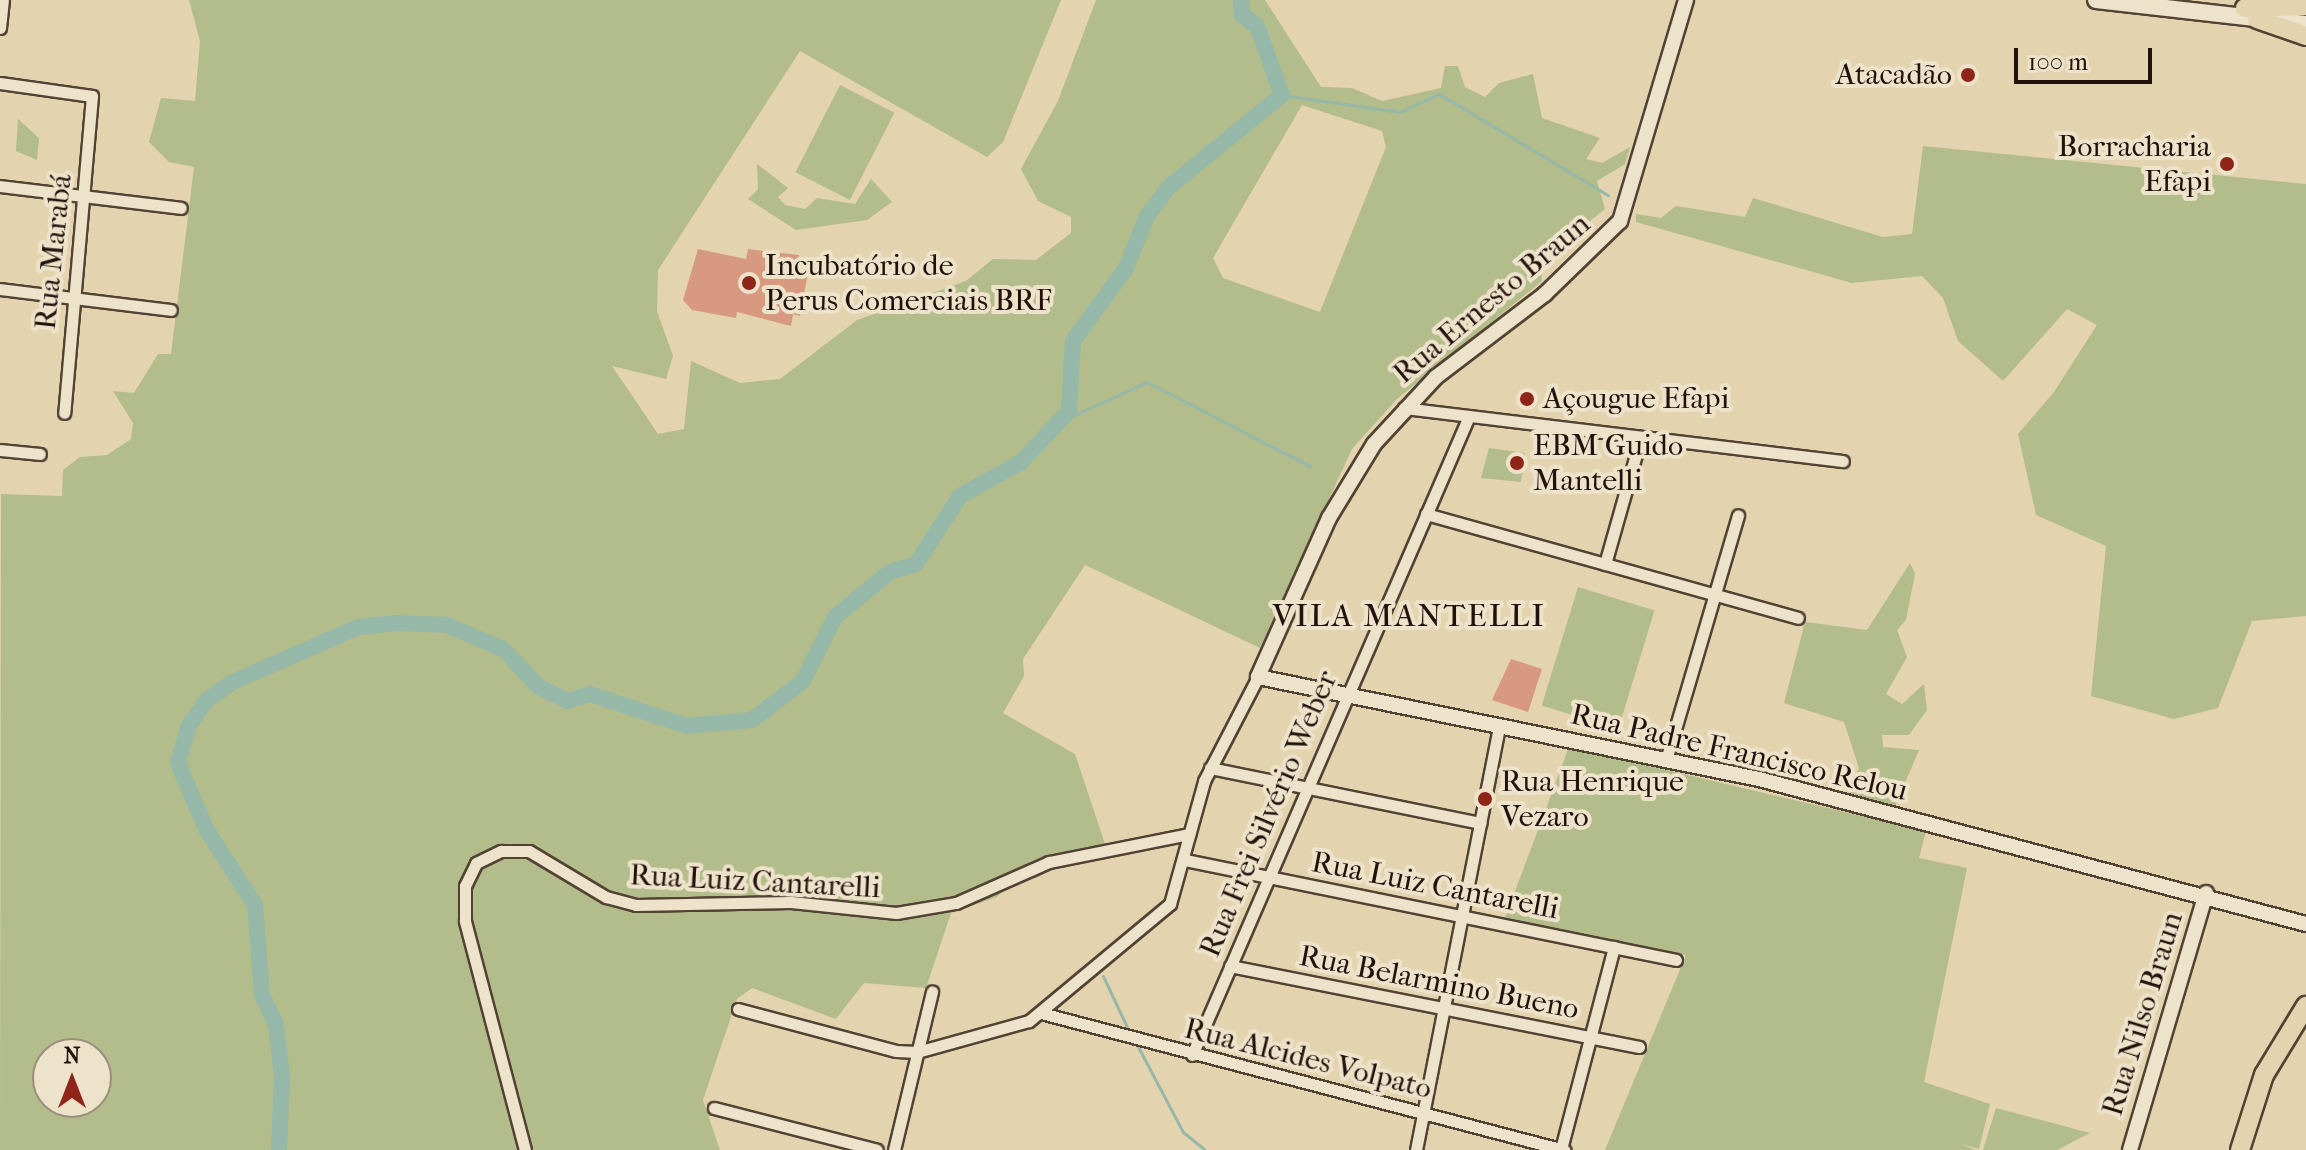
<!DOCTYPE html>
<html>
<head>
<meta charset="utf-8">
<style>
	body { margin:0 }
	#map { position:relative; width:2306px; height:1150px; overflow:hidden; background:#e3d3ae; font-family:"IM FELL French Canon",serif }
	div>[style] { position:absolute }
	.green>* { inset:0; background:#b3bc8b; transform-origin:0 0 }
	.stream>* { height:3px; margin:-1.5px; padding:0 1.5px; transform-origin:1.5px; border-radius:1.5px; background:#95b8a9 }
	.river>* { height:16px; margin:-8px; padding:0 8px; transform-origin:8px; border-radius:8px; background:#95b8a9 }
	.building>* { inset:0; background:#d7997f }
	.roads { filter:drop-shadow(2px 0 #524234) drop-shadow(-2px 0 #524234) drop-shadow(0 2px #524234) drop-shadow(0 -2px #524234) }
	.minor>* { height:11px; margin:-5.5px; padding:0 5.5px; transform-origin:5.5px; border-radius:5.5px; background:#ede2ca }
	.tertiary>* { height:14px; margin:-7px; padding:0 7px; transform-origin:7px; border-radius:7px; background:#ede2ca }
	.secondary>* { height:16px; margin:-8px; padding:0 8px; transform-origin:8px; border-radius:8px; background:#ede2ca }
	.trunk>* { height:18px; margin:-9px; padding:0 9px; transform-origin:9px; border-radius:9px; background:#e3d3ae }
	.dots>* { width:22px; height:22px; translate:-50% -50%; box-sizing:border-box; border:4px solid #ede2ca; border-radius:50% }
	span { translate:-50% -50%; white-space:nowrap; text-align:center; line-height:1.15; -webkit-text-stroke:8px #ede2ca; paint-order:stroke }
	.poi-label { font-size:30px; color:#22120b }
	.right { translate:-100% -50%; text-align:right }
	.left { translate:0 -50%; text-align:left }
	.street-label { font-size:30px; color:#22120b }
	.neighbourhood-label { font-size:32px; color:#22120b; letter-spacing:2px }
	.north { position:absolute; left:32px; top:1038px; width:80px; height:80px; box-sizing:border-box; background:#ede2ca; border:2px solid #9c8f7e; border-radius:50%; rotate:0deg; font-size:22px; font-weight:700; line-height:32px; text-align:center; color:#22120b }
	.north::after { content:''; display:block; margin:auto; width:28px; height:36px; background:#8f2418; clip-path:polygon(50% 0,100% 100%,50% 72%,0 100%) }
	.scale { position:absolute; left:2014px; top:48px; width:138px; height:36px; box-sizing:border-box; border:4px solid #22120b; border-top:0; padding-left:10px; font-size:24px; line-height:28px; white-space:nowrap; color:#22120b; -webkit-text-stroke:6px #ede2ca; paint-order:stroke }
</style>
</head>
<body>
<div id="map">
	<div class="green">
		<i style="clip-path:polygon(evenodd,189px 0,1061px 0,1003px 142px,987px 157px,800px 51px,658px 270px,657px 311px,673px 356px,666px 379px,612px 366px,658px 434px,684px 429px,691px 361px,740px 383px,780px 379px,857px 320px,966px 281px,993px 259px,1036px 260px,1071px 233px,1071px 217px,1038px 201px,1021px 169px,1058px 101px,1096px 0,1265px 0,1321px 87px,1352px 88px,1382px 101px,1441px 88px,1445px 66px,1458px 66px,1465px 87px,1485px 97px,1499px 83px,1533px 74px,1542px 118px,1600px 138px,1586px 159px,1602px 163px,1630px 147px,1625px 164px,1597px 181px,1605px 209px,1540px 260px,1542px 281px,1397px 399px,1352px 449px,1260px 648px,1085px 565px,1023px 659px,1024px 676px,1003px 713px,1075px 754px,1106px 847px,1012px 880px,997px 897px,951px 913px,926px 988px,864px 983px,836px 1019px,752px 988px,737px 999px,703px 1100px,720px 1150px,0 1150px,1px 494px,62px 496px,63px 470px,80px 457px,107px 455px,131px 439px,133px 423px,113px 391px,134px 393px,158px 354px,171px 354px,194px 167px,169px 162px,149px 142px,161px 98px,195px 101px,200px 41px,189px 0,1302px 105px,1382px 131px,1386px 147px,1320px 312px,1223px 278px,1213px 258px,1302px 105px,189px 0,48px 1054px,96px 1054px,96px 1102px,48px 1102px,48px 1054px)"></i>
		<i style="left:840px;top:85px;width:61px;height:98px;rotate:27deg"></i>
		<i style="clip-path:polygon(18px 119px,39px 138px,37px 160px,16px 151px)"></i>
		<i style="clip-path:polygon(1923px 146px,2306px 184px,2306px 616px,2252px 621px,2218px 708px,2174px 719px,2091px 696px,2106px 546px,2036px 515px,2018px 434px,2054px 392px,2097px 325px,2067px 309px,2003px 381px,1958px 341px,1943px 298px,1922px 276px,1852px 283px,1636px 222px,1636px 214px,1661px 218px,1676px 206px,1745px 217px,1753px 198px,1883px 237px,1912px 234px)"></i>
		<i style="clip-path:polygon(757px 164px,788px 188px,778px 197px,785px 205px,805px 209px,817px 198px,855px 204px,871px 179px,892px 202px,867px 220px,796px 230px,748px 199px,758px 189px)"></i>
		<i style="clip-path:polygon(1489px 448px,1525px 453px,1521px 482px,1481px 478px)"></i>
		<i style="clip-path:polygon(1910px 563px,1915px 574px,1906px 620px,1897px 630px,1907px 657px,1886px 694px,1902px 704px,1924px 684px,1927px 710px,1909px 735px,1882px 735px,1883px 747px,1919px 750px,1895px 807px,1850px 793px,1859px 768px,1844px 722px,1784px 703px,1805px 622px,1867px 630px)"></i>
		<i style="left:1578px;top:587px;width:80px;height:124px;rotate:17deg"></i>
		<i style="clip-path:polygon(1569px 747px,1926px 831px,1919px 858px,1967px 868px,1924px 1082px,1990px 1104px,1979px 1149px,1961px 1144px,1976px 1150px,1605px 1150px,1686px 955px,1505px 918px)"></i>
		<i style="clip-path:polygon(1996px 1108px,2090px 1133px,2057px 1150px,1983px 1150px)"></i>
	</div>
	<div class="stream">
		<i style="left:1282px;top:95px;width:119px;rotate:8.2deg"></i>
		<i style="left:1400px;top:112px;width:43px;rotate:-24.8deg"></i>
		<i style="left:1439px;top:94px;width:197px;rotate:30.9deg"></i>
		<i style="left:1057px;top:423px;width:99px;rotate:-24.5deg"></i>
		<i style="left:1147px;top:382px;width:183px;rotate:27.3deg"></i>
		<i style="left:1103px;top:976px;width:56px;rotate:64.8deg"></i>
		<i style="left:1135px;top:1041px;width:103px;rotate:62.2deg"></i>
		<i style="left:1183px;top:1132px;width:28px;rotate:39deg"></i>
	</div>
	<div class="river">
		<i style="left:279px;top:1150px;width:74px;rotate:-87.7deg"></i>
		<i style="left:282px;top:1076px;width:52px;rotate:-96.6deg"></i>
		<i style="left:276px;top:1024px;width:32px;rotate:-116deg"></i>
		<i style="left:262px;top:995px;width:90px;rotate:-94.4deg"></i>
		<i style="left:255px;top:905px;width:90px;rotate:-122.8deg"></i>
		<i style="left:206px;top:829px;width:72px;rotate:-113deg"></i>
		<i style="left:178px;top:763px;width:37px;rotate:-74deg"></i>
		<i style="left:188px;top:727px;width:33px;rotate:-55deg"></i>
		<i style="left:207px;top:700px;width:32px;rotate:-35deg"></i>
		<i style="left:233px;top:682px;width:137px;rotate:-23.7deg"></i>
		<i style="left:358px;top:627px;width:40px;rotate:-5.7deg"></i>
		<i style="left:398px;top:623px;width:49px;rotate:2.3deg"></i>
		<i style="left:447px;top:625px;width:61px;rotate:23.2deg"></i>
		<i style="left:503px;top:649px;width:52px;rotate:46.5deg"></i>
		<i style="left:539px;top:687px;width:32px;rotate:26deg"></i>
		<i style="left:568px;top:701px;width:23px;rotate:-18deg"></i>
		<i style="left:590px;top:694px;width:102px;rotate:18.3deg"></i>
		<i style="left:687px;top:726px;width:65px;rotate:-5.3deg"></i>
		<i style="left:752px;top:720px;width:64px;rotate:-37.4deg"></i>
		<i style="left:803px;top:681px;width:72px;rotate:-63.4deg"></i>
		<i style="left:835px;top:617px;width:71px;rotate:-39.3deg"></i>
		<i style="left:890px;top:572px;width:27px;rotate:-17deg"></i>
		<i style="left:916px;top:564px;width:81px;rotate:-57.1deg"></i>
		<i style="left:960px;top:496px;width:70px;rotate:-29.1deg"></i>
		<i style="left:1021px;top:462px;width:70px;rotate:-46.7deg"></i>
		<i style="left:1069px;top:411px;width:70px;rotate:-86.7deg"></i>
		<i style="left:1073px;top:341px;width:90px;rotate:-54deg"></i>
		<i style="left:1126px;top:268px;width:56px;rotate:-68deg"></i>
		<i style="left:1147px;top:216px;width:36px;rotate:-53deg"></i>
		<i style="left:1169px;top:187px;width:146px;rotate:-39.2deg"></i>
		<i style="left:1282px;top:95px;width:73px;rotate:-109.9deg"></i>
		<i style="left:1257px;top:26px;width:19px;rotate:-144deg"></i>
		<i style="left:1242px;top:15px;width:15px;rotate:-94deg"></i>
	</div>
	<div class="building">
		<i style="clip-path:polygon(698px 249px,746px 259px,748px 249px,799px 255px,796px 270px,808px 273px,800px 316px,793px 314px,791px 326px,737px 312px,736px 318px,692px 310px,683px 300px)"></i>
		<i style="clip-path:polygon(1511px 659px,1542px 669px,1528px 712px,1492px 700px)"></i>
	</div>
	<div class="roads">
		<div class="minor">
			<i style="left:0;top:28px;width:28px;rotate:-84deg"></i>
			<i style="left:0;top:83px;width:93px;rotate:8deg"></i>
			<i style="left:92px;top:96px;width:318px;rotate:95deg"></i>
			<i style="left:0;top:186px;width:182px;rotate:6.9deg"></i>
			<i style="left:0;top:289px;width:172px;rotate:7deg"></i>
			<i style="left:1404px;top:408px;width:442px;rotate:6.9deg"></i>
			<i style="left:0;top:450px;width:40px;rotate:5.7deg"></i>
			<i style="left:1426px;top:514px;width:386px;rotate:15.6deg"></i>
			<i style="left:1605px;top:564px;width:132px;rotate:-74.2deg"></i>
			<i style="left:1666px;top:760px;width:255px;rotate:-73.6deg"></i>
			<i style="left:1210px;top:768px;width:276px;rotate:11.5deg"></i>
			<i style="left:1185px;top:860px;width:501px;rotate:11.51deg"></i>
			<i style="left:1230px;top:966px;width:417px;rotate:11.2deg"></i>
			<i style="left:738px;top:1009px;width:163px;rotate:14.9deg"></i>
			<i style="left:896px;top:1051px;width:21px;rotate:3deg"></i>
			<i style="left:917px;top:1052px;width:116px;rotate:-15.5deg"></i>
			<i style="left:1029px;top:1021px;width:183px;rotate:-39.7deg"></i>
			<i style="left:1170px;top:904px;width:128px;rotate:-74.5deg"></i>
			<i style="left:1204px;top:781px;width:117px;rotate:-62.6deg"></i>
			<i style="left:1041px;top:1013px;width:541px;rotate:14.68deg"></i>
			<i style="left:1192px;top:1055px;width:696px;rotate:-66.56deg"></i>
			<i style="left:714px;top:1108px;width:168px;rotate:14.4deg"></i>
			<i style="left:1561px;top:1149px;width:209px;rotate:-75.3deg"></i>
			<i style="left:525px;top:1150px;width:237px;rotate:-104.7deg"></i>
			<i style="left:465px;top:921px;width:35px;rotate:-90deg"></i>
			<i style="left:465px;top:886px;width:25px;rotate:-64deg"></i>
			<i style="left:476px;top:863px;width:28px;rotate:-26deg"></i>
			<i style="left:501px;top:851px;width:28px"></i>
			<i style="left:529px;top:851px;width:90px;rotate:30.9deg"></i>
			<i style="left:606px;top:897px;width:31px;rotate:15deg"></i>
			<i style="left:636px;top:905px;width:155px;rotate:-1.1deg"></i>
			<i style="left:791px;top:902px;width:106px;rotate:6deg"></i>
			<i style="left:896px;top:913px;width:61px;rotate:-9.5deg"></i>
			<i style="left:956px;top:903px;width:102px;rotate:-23.8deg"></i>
			<i style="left:1049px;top:862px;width:143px;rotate:-11.3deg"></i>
			<i style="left:894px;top:1150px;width:163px;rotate:-76.5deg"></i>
			<i style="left:1416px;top:1150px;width:432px;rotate:-78.9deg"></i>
		</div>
		<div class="tertiary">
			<i style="left:1686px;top:0;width:231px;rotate:106.6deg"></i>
			<i style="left:1620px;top:221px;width:105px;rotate:135.8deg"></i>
			<i style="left:1545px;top:294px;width:137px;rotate:142.7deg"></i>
			<i style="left:1436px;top:377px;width:91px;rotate:132.8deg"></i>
			<i style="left:1374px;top:444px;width:87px;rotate:121.3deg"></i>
			<i style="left:1329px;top:518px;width:174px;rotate:114.1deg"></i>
			<i style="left:1258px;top:677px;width:511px;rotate:11.51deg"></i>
			<i style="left:1759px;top:779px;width:566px;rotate:14.85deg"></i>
			<i style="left:2130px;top:1150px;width:268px;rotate:-73.5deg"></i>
		</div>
		<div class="secondary">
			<i style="left:2096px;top:0;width:211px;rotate:6.5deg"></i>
		</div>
		<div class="trunk">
			<i style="left:2245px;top:8px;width:61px;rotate:-1.9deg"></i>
			<i style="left:2257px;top:19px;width:52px;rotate:19.1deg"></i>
			<i style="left:2240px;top:1150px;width:79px;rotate:-72.3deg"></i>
			<i style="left:2264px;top:1075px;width:81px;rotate:-58.7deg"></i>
		</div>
	</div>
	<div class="dots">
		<i style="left:1968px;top:75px;background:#8f2418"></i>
		<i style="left:2227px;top:164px;background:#8f2418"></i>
		<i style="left:749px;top:283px;background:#8f2418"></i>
		<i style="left:1527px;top:399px;background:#8f2418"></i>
		<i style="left:1517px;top:463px;background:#8f2418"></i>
		<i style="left:1485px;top:799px;background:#8f2418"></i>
	</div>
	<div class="poi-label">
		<span class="right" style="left:1952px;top:75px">Atacadão</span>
		<span class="right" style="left:2211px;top:164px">Borracharia<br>Efapi</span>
		<span class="left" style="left:765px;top:283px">Incubatório de<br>Perus Comerciais BRF</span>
		<span class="left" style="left:1543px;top:399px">Açougue Efapi</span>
		<span class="left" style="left:1533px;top:463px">EBM Guido<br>Mantelli</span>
		<span class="left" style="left:1501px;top:799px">Rua Henrique<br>Vezaro</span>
	</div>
	<div class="street-label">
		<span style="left:54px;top:252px;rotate:-84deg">Rua Marabá</span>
		<span style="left:1492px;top:299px;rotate:-40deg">Rua Ernesto Braun</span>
		<span style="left:1739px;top:753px;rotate:13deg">Rua Padre Francisco Relou</span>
		<span style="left:1269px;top:814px;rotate:-67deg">Rua Frei Silvério Weber</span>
		<span style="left:755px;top:882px;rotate:3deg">Rua Luiz Cantarelli</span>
		<span style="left:1435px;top:886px;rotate:11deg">Rua Luiz Cantarelli</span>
		<span style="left:1439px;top:983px;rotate:11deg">Rua Belarmino Bueno</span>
		<span style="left:2143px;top:1014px;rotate:-73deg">Rua Nilso Braun</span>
		<span style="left:1308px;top:1059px;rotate:14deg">Rua Alcides Volpato</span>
	</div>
	<div class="neighbourhood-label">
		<span style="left:1409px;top:616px">VILA MANTELLI</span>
	</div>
	<div class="north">N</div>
	<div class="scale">100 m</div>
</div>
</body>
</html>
